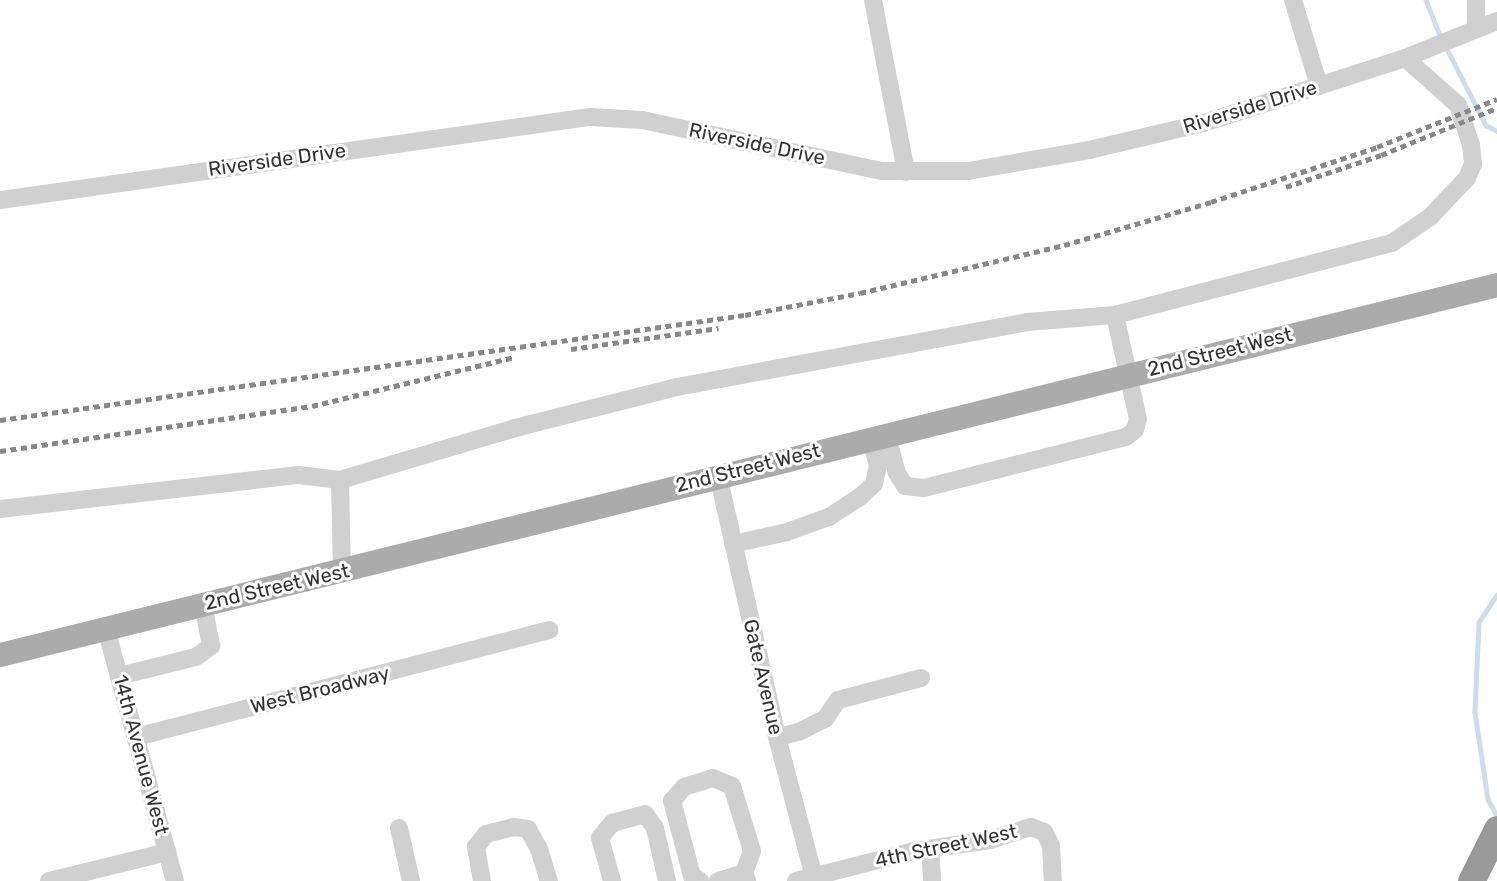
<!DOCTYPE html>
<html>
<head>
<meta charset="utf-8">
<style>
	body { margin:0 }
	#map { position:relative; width:1497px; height:881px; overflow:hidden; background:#fff; font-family:Rubik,sans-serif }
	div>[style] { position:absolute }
	.stream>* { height:4.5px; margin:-2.25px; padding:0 2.25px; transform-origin:2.25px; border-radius:2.25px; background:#ceddee }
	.minor>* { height:18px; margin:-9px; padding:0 9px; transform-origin:9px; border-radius:9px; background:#d0d0d0 }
	.major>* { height:24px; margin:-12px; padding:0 12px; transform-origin:12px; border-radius:12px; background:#ababab }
	.highway>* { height:27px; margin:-13.5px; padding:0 13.5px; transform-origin:13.5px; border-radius:13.5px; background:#9a9a9a }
	.rail>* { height:4.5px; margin-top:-2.25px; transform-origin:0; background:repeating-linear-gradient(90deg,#888 0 6px,transparent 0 10.5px) }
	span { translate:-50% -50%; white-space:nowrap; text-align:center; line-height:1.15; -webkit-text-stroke:6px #fff; paint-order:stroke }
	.street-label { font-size:20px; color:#333 }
</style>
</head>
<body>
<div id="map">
	<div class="stream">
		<i style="left:1426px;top:0;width:41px;rotate:68.5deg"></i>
		<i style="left:1445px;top:45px;width:90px;rotate:62.9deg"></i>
		<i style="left:1486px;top:125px;width:13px;rotate:29deg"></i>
		<i style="left:1497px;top:595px;width:33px;rotate:123deg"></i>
		<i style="left:1479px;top:623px;width:89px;rotate:92.6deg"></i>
		<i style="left:1475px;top:712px;width:88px;rotate:81.5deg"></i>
		<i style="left:1488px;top:799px;width:19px;rotate:62deg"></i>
	</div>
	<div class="minor">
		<i style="left:873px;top:0;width:175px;rotate:79.1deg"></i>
		<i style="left:1293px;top:0;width:90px;rotate:73.2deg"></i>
		<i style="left:1476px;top:29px;width:29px;rotate:-90deg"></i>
		<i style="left:0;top:200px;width:596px;rotate:-8.01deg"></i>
		<i style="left:590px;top:117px;width:52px;rotate:3.3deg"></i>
		<i style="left:642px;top:120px;width:245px;rotate:12deg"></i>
		<i style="left:882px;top:171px;width:86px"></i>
		<i style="left:968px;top:171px;width:123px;rotate:-9.8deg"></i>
		<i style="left:1089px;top:150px;width:121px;rotate:-13.3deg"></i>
		<i style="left:1207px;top:122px;width:208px;rotate:-17.9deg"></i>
		<i style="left:1405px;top:58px;width:99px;rotate:-21.9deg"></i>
		<i style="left:886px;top:433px;width:41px;rotate:74.6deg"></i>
		<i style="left:897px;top:473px;width:15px;rotate:58deg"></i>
		<i style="left:905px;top:486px;width:19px;rotate:6deg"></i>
		<i style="left:924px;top:488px;width:208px;rotate:-14.2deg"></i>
		<i style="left:1126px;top:437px;width:11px;rotate:-38deg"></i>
		<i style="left:1135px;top:430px;width:11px;rotate:-75deg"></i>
		<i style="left:1138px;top:419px;width:107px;rotate:-102.5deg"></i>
		<i style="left:718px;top:475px;width:269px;rotate:77.3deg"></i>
		<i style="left:777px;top:737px;width:145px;rotate:75.2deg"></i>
		<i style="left:340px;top:480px;width:93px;rotate:88.8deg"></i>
		<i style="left:0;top:509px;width:301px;rotate:-6.5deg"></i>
		<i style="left:299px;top:475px;width:41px;rotate:7deg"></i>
		<i style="left:340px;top:480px;width:183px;rotate:-16.5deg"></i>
		<i style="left:515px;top:428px;width:167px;rotate:-14.2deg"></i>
		<i style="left:677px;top:387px;width:356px;rotate:-10.5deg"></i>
		<i style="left:1027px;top:322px;width:88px;rotate:-4.5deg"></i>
		<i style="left:1115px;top:315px;width:286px;rotate:-14.6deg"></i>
		<i style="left:1392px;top:243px;width:46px;rotate:-34.4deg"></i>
		<i style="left:1430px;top:217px;width:54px;rotate:-46.5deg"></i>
		<i style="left:1467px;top:178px;width:15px;rotate:-67deg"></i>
		<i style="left:1473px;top:164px;width:19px;rotate:-96deg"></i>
		<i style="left:1471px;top:145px;width:42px;rotate:-108deg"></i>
		<i style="left:1458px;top:105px;width:71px;rotate:-138.4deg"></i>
		<i style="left:733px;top:544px;width:55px;rotate:-12.5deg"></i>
		<i style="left:787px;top:532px;width:45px;rotate:-19.7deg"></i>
		<i style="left:829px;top:517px;width:37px;rotate:-33deg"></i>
		<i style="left:860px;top:497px;width:19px;rotate:-43deg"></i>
		<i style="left:874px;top:484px;width:19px;rotate:-78deg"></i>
		<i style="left:878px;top:465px;width:29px;rotate:-106deg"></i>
		<i style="left:106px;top:629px;width:261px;rotate:74.7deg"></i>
		<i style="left:119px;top:676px;width:79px;rotate:-13.9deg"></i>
		<i style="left:196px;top:657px;width:19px;rotate:-36deg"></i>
		<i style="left:211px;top:646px;width:43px;rotate:-100.8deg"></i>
		<i style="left:136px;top:737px;width:427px;rotate:-14.5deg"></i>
		<i style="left:777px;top:737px;width:23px;rotate:-13deg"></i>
		<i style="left:799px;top:732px;width:29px;rotate:-27deg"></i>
		<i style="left:825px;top:719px;width:23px;rotate:-56deg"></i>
		<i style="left:838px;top:700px;width:86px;rotate:-14.8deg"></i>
		<i style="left:399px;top:828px;width:54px;rotate:77.2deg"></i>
		<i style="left:930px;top:849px;width:32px;rotate:86deg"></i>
		<i style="left:49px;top:881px;width:122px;rotate:-13.7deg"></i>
		<i style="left:482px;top:881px;width:35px;rotate:-100deg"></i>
		<i style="left:476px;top:847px;width:16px;rotate:-52deg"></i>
		<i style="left:486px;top:834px;width:29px;rotate:-14deg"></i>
		<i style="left:514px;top:827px;width:14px;rotate:8deg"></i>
		<i style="left:528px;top:829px;width:23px;rotate:61deg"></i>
		<i style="left:539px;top:849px;width:34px;rotate:73deg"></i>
		<i style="left:612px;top:881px;width:45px;rotate:-105.6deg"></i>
		<i style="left:600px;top:838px;width:19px;rotate:-51deg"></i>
		<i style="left:612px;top:823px;width:34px;rotate:-15deg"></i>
		<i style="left:645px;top:814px;width:17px;rotate:54deg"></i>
		<i style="left:655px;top:828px;width:54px;rotate:77.2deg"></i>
		<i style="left:700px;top:881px;width:9px;rotate:-148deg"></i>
		<i style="left:692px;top:876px;width:78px;rotate:-104.9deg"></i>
		<i style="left:672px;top:801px;width:18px;rotate:-49deg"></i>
		<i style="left:684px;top:787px;width:30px;rotate:-17deg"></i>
		<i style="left:713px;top:778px;width:21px;rotate:23deg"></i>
		<i style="left:732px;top:786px;width:68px;rotate:72.9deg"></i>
		<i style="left:752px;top:851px;width:23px;rotate:110deg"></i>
		<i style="left:744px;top:873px;width:9px;rotate:69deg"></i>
		<i style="left:718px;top:881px;width:27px;rotate:-17deg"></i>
		<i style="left:796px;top:881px;width:122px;rotate:-14.3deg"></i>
		<i style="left:914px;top:851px;width:77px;rotate:-8.2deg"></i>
		<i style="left:990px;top:840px;width:43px;rotate:-17.6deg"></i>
		<i style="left:1031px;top:827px;width:14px;rotate:21deg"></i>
		<i style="left:1044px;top:832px;width:16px;rotate:63deg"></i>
		<i style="left:1051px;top:846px;width:35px;rotate:87deg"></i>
	</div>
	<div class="major">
		<i style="left:0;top:655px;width:1542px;rotate:-13.88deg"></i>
	</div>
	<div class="highway">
		<i style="left:1471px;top:881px;width:58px;rotate:-63.4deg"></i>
	</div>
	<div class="rail">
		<i style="left:1286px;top:187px;width:100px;rotate:-18.6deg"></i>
		<i style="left:1381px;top:155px;width:125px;rotate:-22.1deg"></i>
		<i style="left:571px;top:349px;width:149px;rotate:-8.1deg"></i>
		<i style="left:0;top:420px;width:752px;rotate:-8.02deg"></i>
		<i style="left:745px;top:315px;width:117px;rotate:-10.8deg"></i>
		<i style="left:860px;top:293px;width:210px;rotate:-13.2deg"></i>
		<i style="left:1064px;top:245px;width:153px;rotate:-16.3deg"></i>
		<i style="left:1211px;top:202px;width:175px;rotate:-18.3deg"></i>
		<i style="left:1377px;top:147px;width:129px;rotate:-21.8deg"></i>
		<i style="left:0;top:451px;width:315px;rotate:-8.2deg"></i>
		<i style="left:312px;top:406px;width:208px;rotate:-13.6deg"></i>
	</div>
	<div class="street-label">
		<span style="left:1250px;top:107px;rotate:-17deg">Riverside Drive</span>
		<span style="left:757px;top:144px;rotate:12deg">Riverside Drive</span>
		<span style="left:277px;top:160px;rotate:-8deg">Riverside Drive</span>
		<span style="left:1220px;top:352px;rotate:-14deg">2nd Street West</span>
		<span style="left:748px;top:468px;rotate:-14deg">2nd Street West</span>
		<span style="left:277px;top:587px;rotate:-13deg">2nd Street West</span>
		<span style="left:763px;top:677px;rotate:77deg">Gate Avenue</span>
		<span style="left:320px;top:690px;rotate:-14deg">West Broadway</span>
		<span style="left:141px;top:755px;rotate:75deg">14th Avenue West</span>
		<span style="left:946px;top:846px;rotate:-12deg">4th Street West</span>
	</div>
</div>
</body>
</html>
